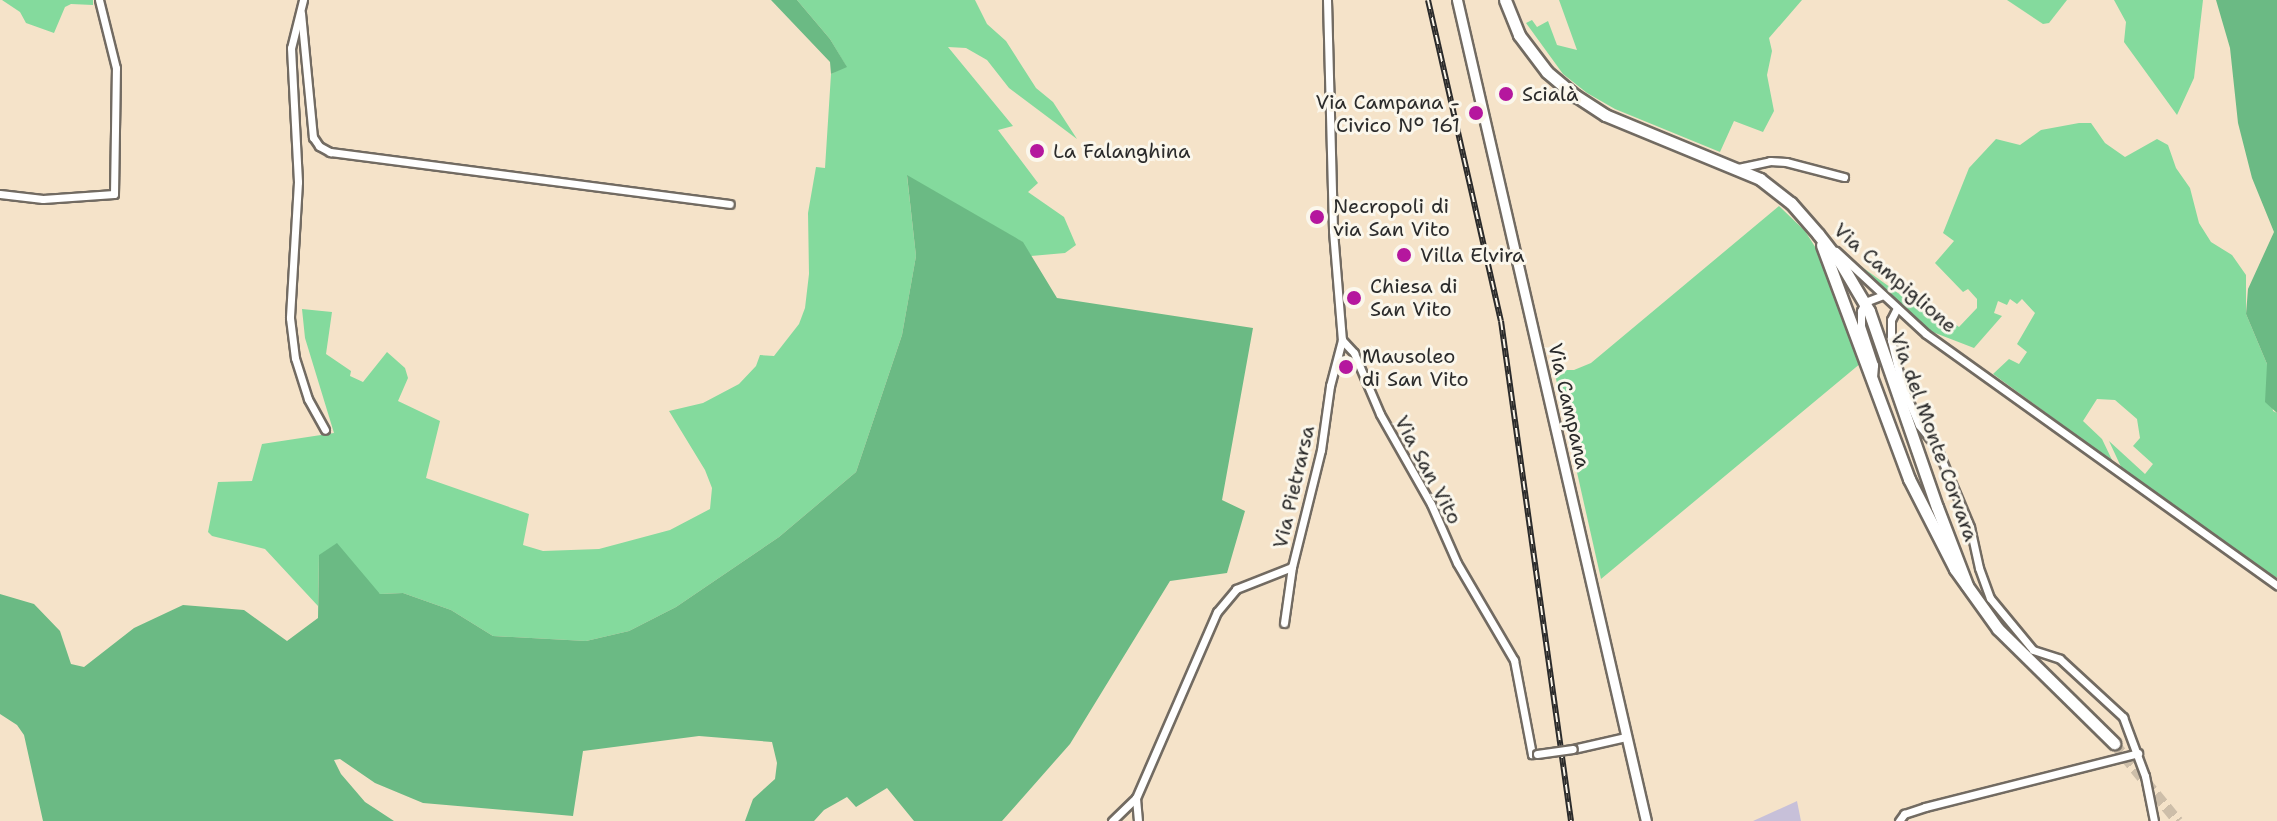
<!DOCTYPE html>
<html>
<head>
<meta charset="utf-8">
<style>
	body { margin:0 }
	#map { position:relative; width:2277px; height:821px; overflow:hidden; background:#f5e3c9; font-family:"Shantell Sans",sans-serif }
	div>[style] { position:absolute }
	.industrial>* { inset:0; background:#c7c0d9 }
	.green>* { inset:0; background:#84da9d }
	.forest>* { inset:0; background:#6bba84 }
	.secondary-tunnel>* { height:11px; margin-top:-5.5px; transform-origin:0; background:repeating-linear-gradient(90deg,#cdbea9 0 11px,transparent 0 16.5px) }
	.roads { filter:drop-shadow(2px 0 #726b62) drop-shadow(-2px 0 #726b62) drop-shadow(0 2px #726b62) drop-shadow(0 -2px #726b62) }
	.minor>* { height:7px; margin:-3.5px; padding:0 3.5px; transform-origin:3.5px; border-radius:3.5px; background:#fff }
	.tertiary>* { height:9px; margin:-4.5px; padding:0 4.5px; transform-origin:4.5px; border-radius:4.5px; background:#fff }
	.secondary>* { height:11px; margin:-5.5px; padding:0 5.5px; transform-origin:5.5px; border-radius:5.5px; background:#fff }
	.rail>* { height:6px; margin-top:-3px; transform-origin:0; background:repeating-linear-gradient(90deg,#fbf7ec 0 9px,#2b2b2b 0 18px); box-sizing:border-box; border-block:2px solid #2b2b2b }
	.bridges { filter:drop-shadow(2px 0 #726b62) drop-shadow(-2px 0 #726b62) drop-shadow(0 2px #726b62) drop-shadow(0 -2px #726b62) }
	.minor-bridge>* { height:7px; margin:-3.5px; padding:0 3.5px; transform-origin:3.5px; border-radius:3.5px; background:#fff }
	.dots>* { width:22px; height:22px; translate:-50% -50%; box-sizing:border-box; border:4px solid #fbf7ec; border-radius:50% }
	span { translate:-50% -50%; white-space:nowrap; text-align:center; line-height:1.15; -webkit-text-stroke:6px #fbf7ec; paint-order:stroke }
	.poi-label { font-size:20px; color:#2b2b2b }
	.left { translate:0 -50%; text-align:left }
	.right { translate:-100% -50%; text-align:right }
	.street-label { font-size:20px; color:#2b2b2b }
</style>
</head>
<body>
<div id="map">
	<div class="industrial">
		<i style="clip-path:polygon(1797px 801px,1801px 821px,1753px 821px,1795px 802px)"></i>
	</div>
	<div class="green">
		<i style="clip-path:polygon(2px 0,93px 0,93px 5px,71px 4px,65px 7px,54px 33px,26px 23px,20px 12px)"></i>
		<i style="clip-path:polygon(797px 0,975px 0,987px 24px,1006px 41px,1036px 88px,1053px 102px,1077px 139px,1009px 88px,987px 60px,966px 48px,948px 47px,1013px 126px,998px 130px,1038px 183px,1028px 192px,1064px 217px,1076px 245px,1065px 253px,1031px 256px,1022px 242px,907px 176px,916px 256px,902px 335px,856px 472px,779px 537px,676px 607px,629px 631px,586px 641px,493px 636px,451px 610px,403px 593px,380px 594px,319px 555px,318px 606px,265px 549px,212px 536px,208px 532px,218px 482px,252px 481px,262px 444px,334px 433px,305px 338px,302px 309px,332px 312px,326px 354px,351px 371px,350px 376px,363px 382px,387px 352px,405px 368px,408px 378px,398px 401px,440px 421px,426px 478px,529px 514px,523px 545px,543px 551px,599px 549px,670px 530px,710px 509px,712px 488px,705px 470px,669px 411px,703px 403px,739px 384px,756px 366px,760px 355px,774px 356px,799px 324px,805px 308px,809px 274px,808px 213px,816px 167px,825px 168px,831px 74px,846px 66px,830px 39px)"></i>
		<i style="clip-path:polygon(1559px 0,1802px 0,1769px 38px,1772px 51px,1767px 75px,1774px 111px,1763px 132px,1734px 121px,1720px 152px,1615px 109px,1587px 93px,1563px 74px,1526px 23px,1532px 20px,1537px 27px,1548px 21px,1557px 45px,1577px 50px)"></i>
		<i style="clip-path:polygon(2007px 0,2067px 0,2049px 23px,2043px 24px)"></i>
		<i style="clip-path:polygon(2114px 0,2203px 0,2194px 78px,2177px 115px,2124px 42px,2126px 22px)"></i>
		<i style="clip-path:polygon(2079px 123px,2091px 123px,2105px 143px,2125px 157px,2157px 139px,2168px 145px,2176px 168px,2190px 188px,2199px 223px,2211px 242px,2232px 255px,2246px 275px,2246px 314px,2267px 364px,2273px 411px,2277px 413px,2277px 577px,2274px 579px,2122px 469px,2109px 441px,2145px 474px,2153px 464px,2133px 446px,2140px 438px,2137px 419px,2115px 400px,2097px 399px,2083px 421px,2102px 439px,2113px 462px,1993px 374px,2009px 359px,2019px 364px,2027px 352px,2017px 344px,2035px 313px,2022px 299px,2017px 304px,2010px 299px,2007px 305px,1998px 301px,1994px 313px,2002px 316px,1974px 348px,1930px 331px,1855px 262px,1905px 298px,1927px 308px,1936px 321px,1943px 325px,1948px 319px,1959px 327px,1977px 308px,1977px 299px,1968px 289px,1963px 292px,1935px 263px,1954px 241px,1943px 233px,1969px 168px,1996px 139px,2020px 145px,2041px 130px)"></i>
		<i style="clip-path:polygon(1779px 206px,1805px 231px,1819px 253px,1861px 363px,1601px 579px,1554px 370px,1574px 370px,1591px 363px)"></i>
	</div>
	<div class="forest">
		<i style="clip-path:polygon(771px 0,797px 0,830px 39px,847px 67px,831px 74px,830px 62px)"></i>
		<i style="clip-path:polygon(2216px 0,2277px 0,2277px 413px,2265px 402px,2267px 364px,2246px 314px,2248px 289px,2274px 232px,2252px 178px,2238px 123px,2230px 48px)"></i>
		<i style="clip-path:polygon(907px 175px,1023px 242px,1057px 298px,1253px 328px,1222px 500px,1245px 511px,1227px 573px,1170px 581px,1070px 744px,1002px 821px,914px 821px,887px 788px,856px 807px,847px 797px,824px 810px,814px 821px,745px 821px,753px 799px,775px 779px,777px 763px,772px 742px,699px 736px,583px 751px,573px 816px,423px 803px,375px 783px,340px 759px,334px 760px,341px 774px,365px 802px,394px 821px,43px 821px,24px 735px,17px 725px,0 714px,0 594px,34px 604px,60px 631px,71px 664px,84px 667px,134px 628px,183px 605px,244px 610px,287px 641px,318px 618px,319px 555px,337px 543px,380px 594px,403px 593px,451px 610px,493px 636px,586px 641px,629px 631px,676px 607px,779px 537px,856px 472px,902px 335px,916px 256px)"></i>
	</div>
	<div class="secondary-tunnel">
		<i style="left:2114px;top:743px;width:101px;rotate:50.6deg"></i>
	</div>
	<div class="roads">
		<div class="minor">
			<i style="left:303px;top:0;width:49px;rotate:104deg"></i>
			<i style="left:291px;top:48px;width:134px;rotate:87deg"></i>
			<i style="left:298px;top:182px;width:136px;rotate:93.4deg"></i>
			<i style="left:290px;top:318px;width:40px;rotate:82.9deg"></i>
			<i style="left:295px;top:358px;width:43px;rotate:72.4deg"></i>
			<i style="left:308px;top:399px;width:35px;rotate:61deg"></i>
			<i style="left:1327px;top:0;width:231px;rotate:88.5deg"></i>
			<i style="left:1333px;top:231px;width:109px;rotate:85.3deg"></i>
			<i style="left:1342px;top:340px;width:18px;rotate:47deg"></i>
			<i style="left:1354px;top:353px;width:66px;rotate:66.9deg"></i>
			<i style="left:1380px;top:414px;width:103px;rotate:60.5deg"></i>
			<i style="left:1431px;top:504px;width:64px;rotate:66.2deg"></i>
			<i style="left:1457px;top:563px;width:113px;rotate:59.6deg"></i>
			<i style="left:1514px;top:660px;width:96px;rotate:79.2deg"></i>
			<i style="left:1532px;top:754px;width:5px"></i>
			<i style="left:301px;top:13px;width:125px;rotate:84.5deg"></i>
			<i style="left:313px;top:137px;width:11px;rotate:56deg"></i>
			<i style="left:319px;top:146px;width:13px;rotate:29deg"></i>
			<i style="left:330px;top:152px;width:403px;rotate:7.4deg"></i>
			<i style="left:1738px;top:168px;width:33px;rotate:-12deg"></i>
			<i style="left:1770px;top:161px;width:16px;rotate:4deg"></i>
			<i style="left:1786px;top:162px;width:60px;rotate:14.5deg"></i>
			<i style="left:0;top:194px;width:43px;rotate:6.6deg"></i>
			<i style="left:43px;top:199px;width:71px;rotate:-4deg"></i>
			<i style="left:114px;top:194px;width:126px;rotate:-89.1deg"></i>
			<i style="left:116px;top:68px;width:70px;rotate:-104deg"></i>
			<i style="left:1836px;top:251px;width:122px;rotate:42.7deg"></i>
			<i style="left:1926px;top:334px;width:432px;rotate:35.6deg"></i>
			<i style="left:1897px;top:308px;width:13px;rotate:117deg"></i>
			<i style="left:1891px;top:320px;width:20px;rotate:90deg"></i>
			<i style="left:1891px;top:340px;width:46px;rotate:76.3deg"></i>
			<i style="left:1902px;top:385px;width:43px;rotate:67deg"></i>
			<i style="left:1919px;top:425px;width:27px;rotate:51deg"></i>
			<i style="left:1936px;top:446px;width:88px;rotate:67.2deg"></i>
			<i style="left:1970px;top:527px;width:42px;rotate:77.6deg"></i>
			<i style="left:1979px;top:568px;width:32px;rotate:70deg"></i>
			<i style="left:1990px;top:598px;width:67px;rotate:50.4deg"></i>
			<i style="left:2033px;top:650px;width:28px;rotate:18deg"></i>
			<i style="left:2060px;top:659px;width:86px;rotate:42.6deg"></i>
			<i style="left:2123px;top:717px;width:63px;rotate:69.6deg"></i>
			<i style="left:2145px;top:776px;width:46px;rotate:78.7deg"></i>
			<i style="left:1873px;top:377px;width:12px;rotate:-85deg"></i>
			<i style="left:1874px;top:365px;width:41px;rotate:-108.4deg"></i>
			<i style="left:1861px;top:326px;width:15px;rotate:-90deg"></i>
			<i style="left:1861px;top:311px;width:10px;rotate:-66deg"></i>
			<i style="left:1865px;top:302px;width:19px;rotate:-21deg"></i>
			<i style="left:1284px;top:623px;width:57px;rotate:-81.9deg"></i>
			<i style="left:1573px;top:749px;width:54px;rotate:-12.8deg"></i>
			<i style="left:1112px;top:821px;width:33px;rotate:-44deg"></i>
			<i style="left:1138px;top:821px;width:23px;rotate:-95deg"></i>
			<i style="left:1136px;top:798px;width:203px;rotate:-66.5deg"></i>
			<i style="left:1217px;top:612px;width:30px;rotate:-50deg"></i>
			<i style="left:1236px;top:589px;width:60px;rotate:-21.4deg"></i>
			<i style="left:1292px;top:567px;width:121px;rotate:-76.1deg"></i>
			<i style="left:1321px;top:450px;width:65px;rotate:-82deg"></i>
			<i style="left:1330px;top:386px;width:48px;rotate:-75.4deg"></i>
			<i style="left:1899px;top:821px;width:9px;rotate:-54deg"></i>
			<i style="left:1904px;top:814px;width:22px;rotate:-18deg"></i>
			<i style="left:1925px;top:807px;width:220px;rotate:-14.2deg"></i>
		</div>
		<div class="tertiary">
			<i style="left:1457px;top:0;width:842px;rotate:77.04deg"></i>
		</div>
		<div class="secondary">
			<i style="left:1505px;top:0;width:38px;rotate:68deg"></i>
			<i style="left:1519px;top:35px;width:46px;rotate:52.9deg"></i>
			<i style="left:1547px;top:72px;width:38px;rotate:40deg"></i>
			<i style="left:1576px;top:96px;width:35px;rotate:33deg"></i>
			<i style="left:1605px;top:115px;width:168px;rotate:22.4deg"></i>
			<i style="left:1760px;top:179px;width:39px;rotate:38deg"></i>
			<i style="left:1791px;top:203px;width:41px;rotate:48.9deg"></i>
			<i style="left:1818px;top:234px;width:36px;rotate:52deg"></i>
			<i style="left:1840px;top:262px;width:57px;rotate:59.4deg"></i>
			<i style="left:1869px;top:311px;width:207px;rotate:70.9deg"></i>
			<i style="left:1937px;top:507px;width:84px;rotate:69deg"></i>
			<i style="left:1822px;top:245px;width:250px;rotate:69.6deg"></i>
			<i style="left:1909px;top:479px;width:101px;rotate:62.9deg"></i>
			<i style="left:1955px;top:569px;width:74px;rotate:54.4deg"></i>
			<i style="left:1998px;top:629px;width:163px;rotate:44.5deg"></i>
		</div>
	</div>
	<div class="rail">
		<i style="left:1428px;top:0;width:329px;rotate:77.2deg"></i>
		<i style="left:1501px;top:321px;width:505px;rotate:82.03deg"></i>
	</div>
	<div class="bridges">
		<div class="minor-bridge">
			<i style="left:1537px;top:754px;width:36px;rotate:-8deg"></i>
		</div>
	</div>
	<div class="dots">
		<i style="left:1506px;top:94px;background:#b5179e"></i>
		<i style="left:1476px;top:113px;background:#b5179e"></i>
		<i style="left:1037px;top:151px;background:#b5179e"></i>
		<i style="left:1317px;top:217px;background:#b5179e"></i>
		<i style="left:1404px;top:255px;background:#b5179e"></i>
		<i style="left:1354px;top:298px;background:#b5179e"></i>
		<i style="left:1346px;top:367px;background:#b5179e"></i>
	</div>
	<div class="poi-label">
		<span class="left" style="left:1522px;top:94px">Scialà</span>
		<span class="right" style="left:1460px;top:114px">Via Campana -<br>Civico N° 161</span>
		<span class="left" style="left:1053px;top:151px">La Falanghina</span>
		<span class="left" style="left:1333px;top:218px">Necropoli di<br>via San Vito</span>
		<span class="left" style="left:1420px;top:255px">Villa Elvira</span>
		<span class="left" style="left:1370px;top:298px">Chiesa di<br>San Vito</span>
		<span class="left" style="left:1362px;top:368px">Mausoleo<br>di San Vito</span>
	</div>
	<div class="street-label">
		<span style="left:1895px;top:278px;rotate:41deg">Via Campiglione</span>
		<span style="left:1569px;top:406px;rotate:77deg">Via Campana</span>
		<span style="left:1934px;top:437px;rotate:70deg">Via del Monte Corvara</span>
		<span style="left:1428px;top:470px;rotate:62deg">Via San Vito</span>
		<span style="left:1294px;top:487px;rotate:-77deg">Via Pietrarsa</span>
	</div>
</div>
</body>
</html>
